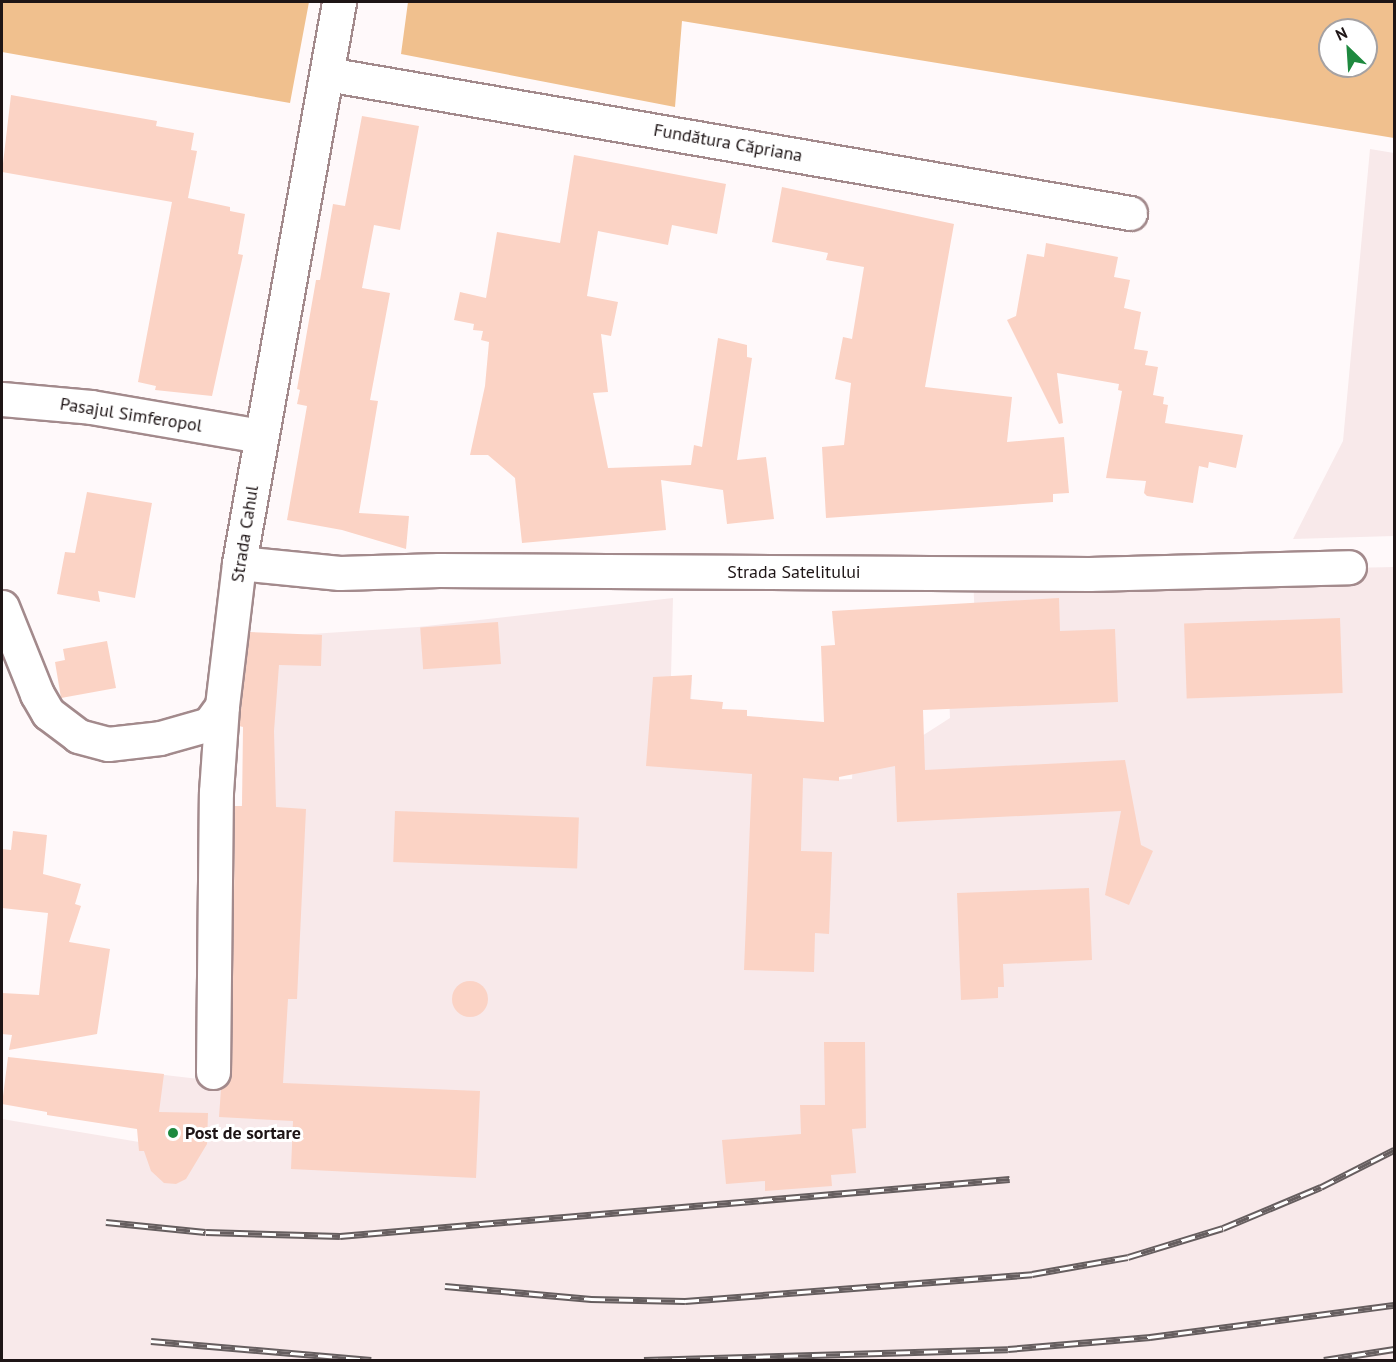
<!DOCTYPE html>
<html>
<head>
<meta charset="utf-8">
<style>
	body { margin:0 }
	#map { position:relative; width:1396px; height:1362px; overflow:hidden; background:#fff9fa; font-family:"PT Sans",sans-serif }
	div>[style] { position:absolute }
	.built>* { inset:0; background:#f8e9ea }
	.green>* { inset:0; background:#f0c08e }
	.building>* { inset:0; background:#fbd3c5; transform-origin:0 0 }
	.round { border-radius:50% }
	.roads { filter:drop-shadow(2px 0 #a38a8c) drop-shadow(-2px 0 #a38a8c) drop-shadow(0 2px #a38a8c) drop-shadow(0 -2px #a38a8c) }
	.minor>* { height:33px; margin:-16.5px; padding:0 16.5px; transform-origin:16.5px; border-radius:16.5px; background:#fff }
	.rail>* { height:7px; margin-top:-3.5px; transform-origin:0; background:repeating-linear-gradient(90deg,#fff 0 14px,#665e5f 0 28px); box-sizing:border-box; border-block:2px solid #665e5f }
	.dots>* { width:16px; height:16px; translate:-50% -50%; box-sizing:border-box; border:3px solid #fff; border-radius:50% }
	span { translate:-50% -50%; white-space:nowrap; text-align:center; line-height:1.15; -webkit-text-stroke:6px #fff; paint-order:stroke }
	.street-label { font-size:18px; color:#1e1516 }
	.poi-label { font-size:18px; color:#1e1516; font-weight:700 }
	.left { translate:0 -50%; text-align:left }
	.frame { position:absolute; inset:0; border:3px solid #1e1516; pointer-events:none }
	.north { position:absolute; left:1318px; top:18px; width:60px; height:60px; box-sizing:border-box; background:#fff; border:2px solid #a5a1a2; border-radius:50%; rotate:335deg; font-size:16px; font-weight:700; line-height:24px; text-align:center; color:#1e1516 }
	.north::after { content:''; display:block; margin:auto; width:21px; height:27px; background:#1e893f; clip-path:polygon(50% 0,100% 100%,50% 72%,0 100%) }
</style>
</head>
<body>
<div id="map">
	<div class="built">
		<i style="clip-path:polygon(1370px 149px,1394px 153px,1394px 536px,1293px 539px,1343px 441px)"></i>
		<i style="clip-path:polygon(1394px 567px,1394px 1360px,2px 1360px,2px 1119px,145px 1143px,156px 1074px,225px 1082px,252px 638px,418px 627px,673px 598px,671px 676px,692px 678px,691px 701px,713px 742px,830px 750px,830px 780px,852px 779px,854px 745px,911px 743px,950px 718px,947px 646px,976px 644px,973px 576px)"></i>
	</div>
	<div class="green">
		<i style="clip-path:polygon(3px 2px,309px 2px,290px 103px,2px 52px)"></i>
		<i style="clip-path:polygon(evenodd,408px 2px,1394px 2px,1394px 138px,682px 21px,675px 107px,401px 54px,408px 2px,1330px 30px,1366px 30px,1366px 66px,1330px 66px,1330px 30px)"></i>
	</div>
	<div class="building">
		<i style="clip-path:polygon(11px 95px,157px 121px,156px 126px,194px 133px,191px 150px,197px 151px,188px 198px,230px 207px,230px 211px,245px 214px,238px 254px,243px 255px,212px 396px,155px 390px,156px 386px,138px 382px,172px 202px,2px 172px)"></i>
		<i style="clip-path:polygon(362px 116px,419px 126px,400px 230px,374px 225px,362px 288px,390px 293px,370px 400px,378px 401px,359px 513px,409px 516px,406px 549px,342px 530px,287px 520px,307px 406px,297px 404px,300px 390px,297px 389px,316px 280px,320px 280px,333px 204px,345px 206px)"></i>
		<i style="clip-path:polygon(574px 155px,726px 184px,717px 234px,672px 225px,668px 245px,598px 231px,587px 296px,618px 302px,611px 336px,601px 334px,608px 392px,593px 393px,608px 468px,691px 465px,694px 445px,702px 447px,718px 338px,747px 345px,747px 357px,752px 358px,737px 460px,766px 457px,774px 519px,727px 524px,723px 490px,661px 480px,666px 530px,522px 543px,515px 478px,488px 455px,470px 455px,485px 386px,489px 342px,481px 340px,483px 331px,473px 330px,474px 324px,454px 320px,460px 292px,486px 298px,497px 232px,560px 243px)"></i>
		<i style="clip-path:polygon(782px 187px,954px 224px,925px 387px,1012px 397px,1007px 442px,1064px 437px,1069px 493px,1053px 494px,1053px 502px,826px 518px,822px 447px,844px 445px,851px 383px,835px 379px,843px 337px,852px 339px,864px 267px,826px 260px,828px 253px,772px 242px)"></i>
		<i style="clip-path:polygon(1046px 243px,1118px 257px,1114px 277px,1130px 280px,1124px 308px,1141px 312px,1134px 349px,1148px 351px,1145px 365px,1158px 367px,1153px 395px,1164px 397px,1163px 404px,1168px 405px,1165px 423px,1243px 435px,1236px 468px,1209px 462px,1208px 468px,1199px 466px,1193px 503px,1147px 496px,1144px 493px,1146px 481px,1106px 478px,1122px 391px,1118px 390px,1119px 384px,1057px 373px,1063px 423px,1059px 424px,1007px 320px,1016px 316px,1027px 254px,1044px 257px)"></i>
		<i style="clip-path:polygon(87px 492px,152px 503px,135px 598px,98px 591px,100px 602px,57px 594px,65px 552px,75px 553px)"></i>
		<i style="clip-path:polygon(1059px 598px,1060px 631px,1115px 629px,1118px 702px,923px 710px,925px 770px,1125px 760px,1141px 845px,1153px 851px,1129px 905px,1105px 895px,1121px 811px,897px 822px,895px 766px,839px 777px,839px 781px,803px 778px,801px 851px,832px 852px,829px 934px,815px 933px,814px 972px,744px 970px,752px 774px,646px 766px,653px 677px,692px 675px,690px 699px,723px 702px,722px 709px,747px 710px,747px 716px,824px 722px,821px 646px,835px 645px,832px 611px)"></i>
		<i style="left:1340px;top:618px;width:75px;height:156px;rotate:88deg"></i>
		<i style="left:498px;top:622px;width:42px;height:78px;rotate:86deg"></i>
		<i style="clip-path:polygon(250px 632px,322px 635px,321px 666px,279px 665px,274px 731px,276px 807px,306px 809px,297px 999px,288px 999px,283px 1083px,480px 1091px,476px 1178px,291px 1169px,293px 1121px,219px 1117px,221px 1089px,232px 1072px,235px 806px,242px 806px,243px 727px,239px 726px)"></i>
		<i style="clip-path:polygon(107px 641px,116px 688px,61px 698px,55px 662px,65px 660px,63px 649px)"></i>
		<i style="left:395px;top:811px;width:184px;height:51px;rotate:2deg"></i>
		<i style="clip-path:polygon(13px 831px,47px 835px,43px 874px,81px 884px,75px 904px,81px 906px,69px 942px,110px 949px,97px 1034px,9px 1050px,12px 1035px,2px 1034px,2px 993px,39px 995px,48px 913px,2px 908px,2px 849px,11px 850px)"></i>
		<i style="clip-path:polygon(1089px 888px,1092px 960px,1003px 964px,1004px 987px,998px 987px,998px 998px,961px 1000px,957px 893px)"></i>
		<i class="round" style="left:452px;top:981px;width:36px;height:36px"></i>
		<i style="clip-path:polygon(824px 1042px,865px 1042px,866px 1128px,852px 1129px,856px 1173px,831px 1175px,832px 1186px,765px 1191px,765px 1181px,726px 1184px,722px 1140px,801px 1134px,800px 1105px,825px 1105px)"></i>
		<i style="clip-path:polygon(8px 1057px,164px 1074px,159px 1112px,208px 1113px,207px 1144px,186px 1179px,176px 1184px,164px 1183px,151px 1171px,144px 1151px,139px 1151px,137px 1129px,47px 1115px,47px 1112px,2px 1104px)"></i>
	</div>
	<div class="roads">
		<div class="minor">
			<i style="left:327px;top:74px;width:815px;rotate:9.82deg"></i>
			<i style="left:2px;top:399px;width:89px;rotate:5.1deg"></i>
			<i style="left:91px;top:407px;width:172px;rotate:9.7deg"></i>
			<i style="left:239px;top:563px;width:101px;rotate:5.7deg"></i>
			<i style="left:340px;top:573px;width:99px;rotate:-1.7deg"></i>
			<i style="left:439px;top:570px;width:650px;rotate:0.35deg"></i>
			<i style="left:1089px;top:574px;width:260px;rotate:-1.5deg"></i>
			<i style="left:2px;top:607px;width:94px;rotate:68.1deg"></i>
			<i style="left:37px;top:694px;width:22px;rotate:60deg"></i>
			<i style="left:48px;top:713px;width:38px;rotate:37deg"></i>
			<i style="left:78px;top:736px;width:31px;rotate:15deg"></i>
			<i style="left:108px;top:744px;width:52px;rotate:-6.6deg"></i>
			<i style="left:160px;top:738px;width:51px;rotate:-15.9deg"></i>
			<i style="left:209px;top:724px;width:22px;rotate:-54deg"></i>
			<i style="left:213px;top:1072px;width:280px;rotate:-89.4deg"></i>
			<i style="left:216px;top:792px;width:86px;rotate:-86deg"></i>
			<i style="left:222px;top:706px;width:144px;rotate:-83.2deg"></i>
			<i style="left:239px;top:563px;width:570px;rotate:-79.89deg"></i>
		</div>
	</div>
	<div class="rail">
		<i style="left:106px;top:1222px;width:100px;rotate:5.7deg"></i>
		<i style="left:206px;top:1232px;width:134px;rotate:1.7deg"></i>
		<i style="left:340px;top:1236px;width:672px;rotate:-4.86deg"></i>
		<i style="left:445px;top:1286px;width:147px;rotate:5.1deg"></i>
		<i style="left:591px;top:1299px;width:94px;rotate:1.2deg"></i>
		<i style="left:685px;top:1301px;width:348px;rotate:-4.4deg"></i>
		<i style="left:1032px;top:1274px;width:97px;rotate:-10deg"></i>
		<i style="left:1128px;top:1257px;width:99px;rotate:-17deg"></i>
		<i style="left:1223px;top:1228px;width:106px;rotate:-22.7deg"></i>
		<i style="left:1321px;top:1187px;width:82px;rotate:-26.9deg"></i>
		<i style="left:151px;top:1341px;width:221px;rotate:4.9deg"></i>
		<i style="left:644px;top:1360px;width:364px;rotate:-1.7deg"></i>
		<i style="left:1008px;top:1349px;width:143px;rotate:-4.8deg"></i>
		<i style="left:1150px;top:1337px;width:246px;rotate:-7.5deg"></i>
		<i style="left:1324px;top:1360px;width:71px;rotate:-8.9deg"></i>
	</div>
	<div class="dots">
		<i style="left:173px;top:1133px;background:#1e893f"></i>
	</div>
	<div class="street-label">
		<span style="left:728px;top:143px;rotate:10deg">Fundătura Căpriana</span>
		<span style="left:131px;top:415px;rotate:9deg">Pasajul Simferopol</span>
		<span style="left:245px;top:534px;rotate:-81deg">Strada Cahul</span>
		<span style="left:794px;top:572px">Strada Satelitului</span>
	</div>
	<div class="poi-label">
		<span class="left" style="left:185px;top:1133px">Post de sortare</span>
	</div>
	<div class="frame"></div>
	<div class="north">N</div>
</div>
</body>
</html>
